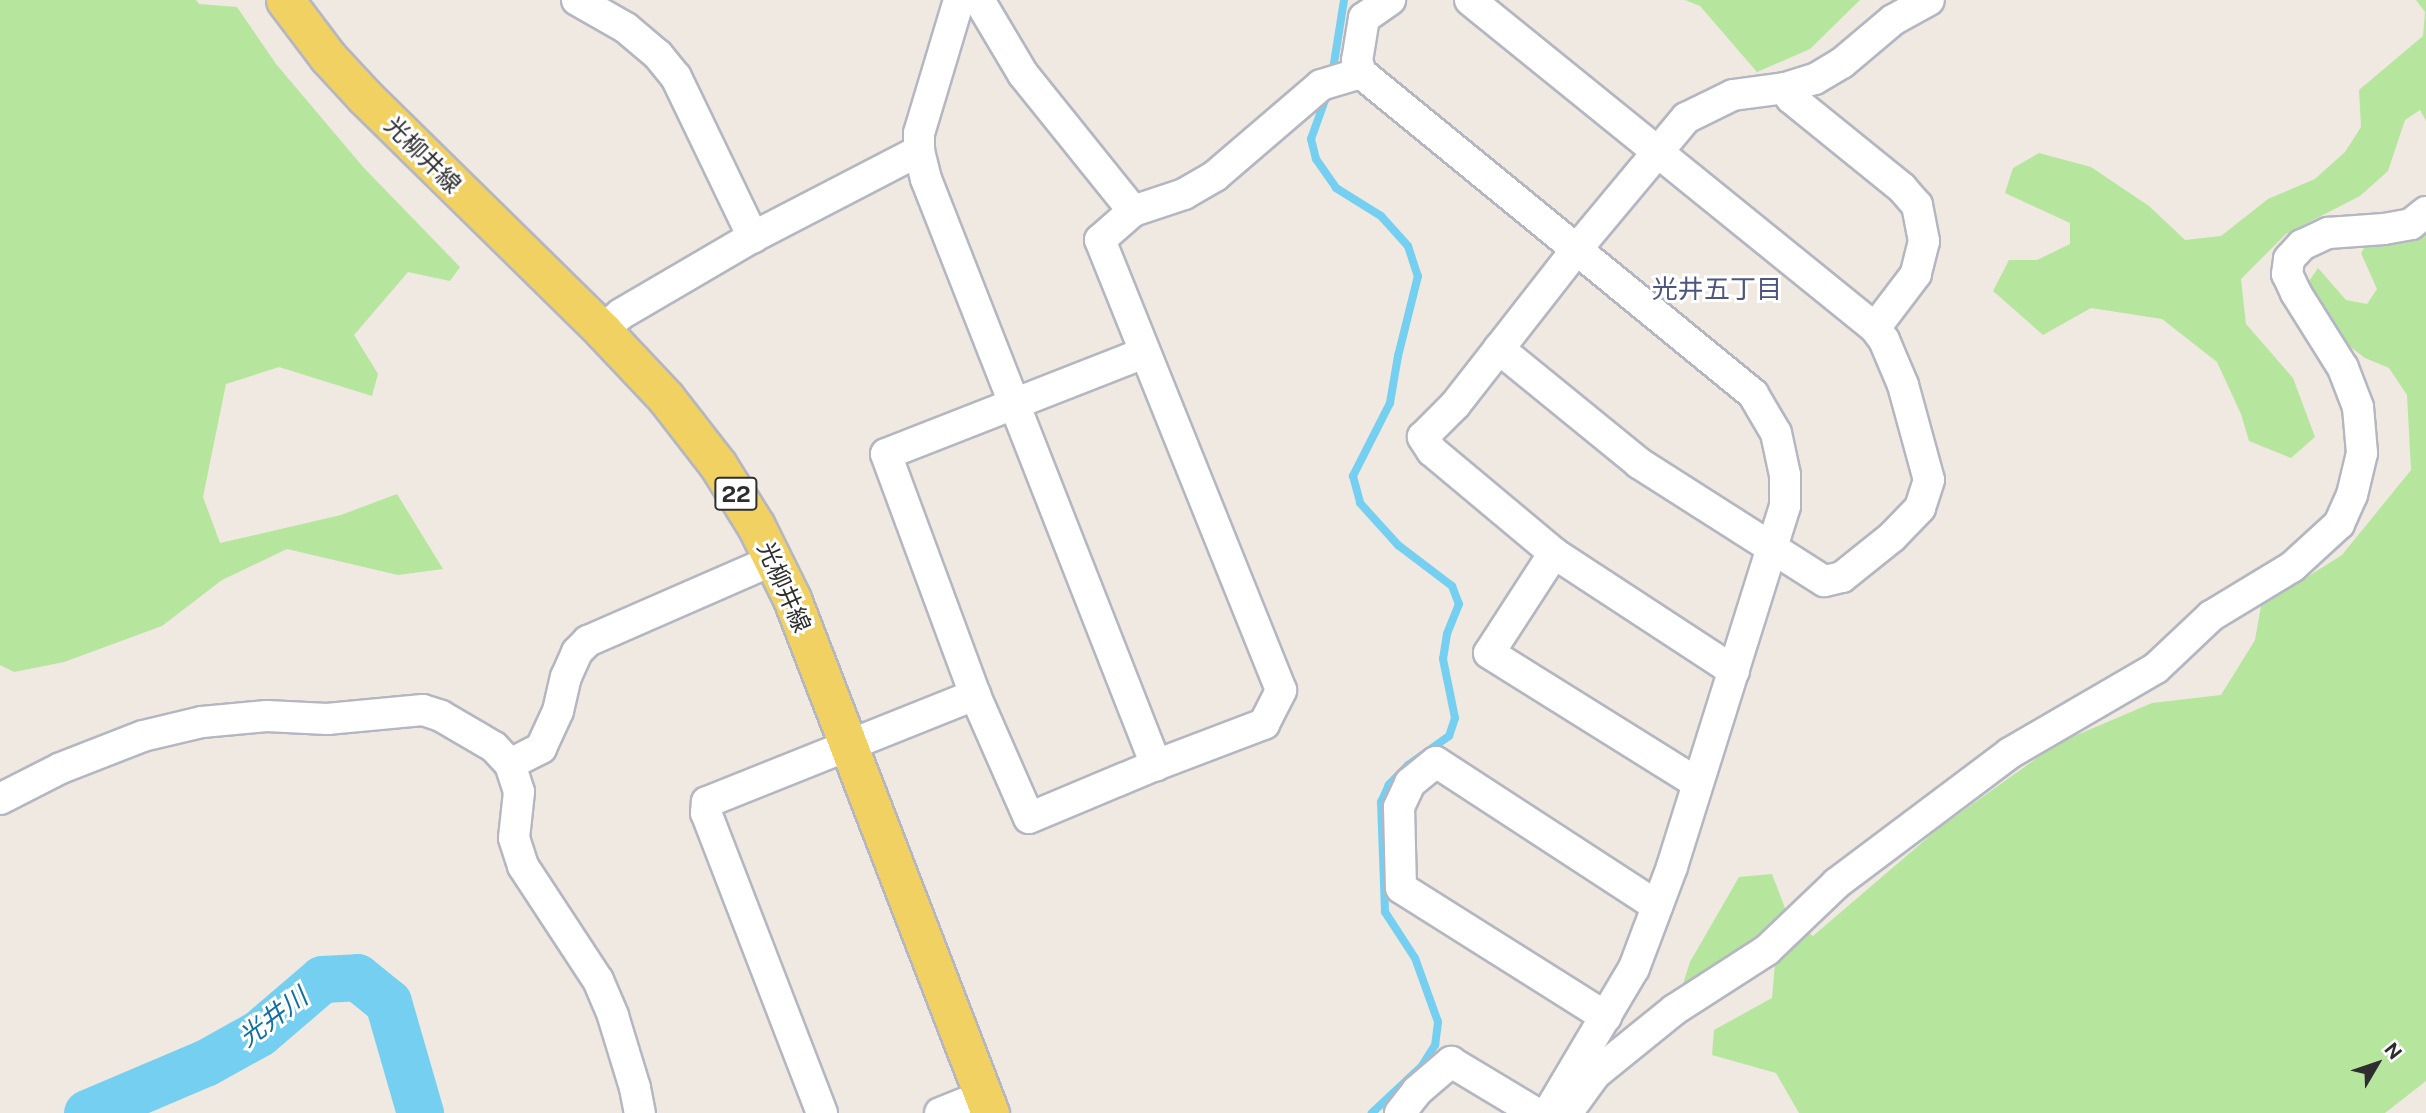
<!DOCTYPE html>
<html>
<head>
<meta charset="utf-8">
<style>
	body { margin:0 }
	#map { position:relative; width:2426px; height:1113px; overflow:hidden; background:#efe9e1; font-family:"Public Sans","Noto Sans JP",sans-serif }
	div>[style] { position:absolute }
	.green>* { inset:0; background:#b6e59e }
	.stream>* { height:8px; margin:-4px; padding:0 4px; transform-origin:4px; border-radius:4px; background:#75cff0 }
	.river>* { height:47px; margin:-23.5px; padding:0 23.5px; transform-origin:23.5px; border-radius:23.5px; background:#75cff0 }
	.roads { filter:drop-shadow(2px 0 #b4b7c1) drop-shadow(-2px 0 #b4b7c1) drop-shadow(0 2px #b4b7c1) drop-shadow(0 -2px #b4b7c1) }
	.minor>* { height:30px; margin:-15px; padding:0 15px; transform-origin:15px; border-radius:15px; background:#fff }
	.major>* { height:37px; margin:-18.5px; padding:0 18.5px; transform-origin:18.5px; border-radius:18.5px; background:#f2d163 }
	span { translate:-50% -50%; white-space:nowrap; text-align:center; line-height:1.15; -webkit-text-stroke:6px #fff; paint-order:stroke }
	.shield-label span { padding:2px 5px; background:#fff; border:2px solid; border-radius:5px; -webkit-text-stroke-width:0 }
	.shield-label { font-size:23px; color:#2e2e2e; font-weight:700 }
	.street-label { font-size:24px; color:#2e2e2e }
	.neighbourhood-label { font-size:26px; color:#4d5680 }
	.water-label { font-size:26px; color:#0d6fa3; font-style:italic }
	.north { position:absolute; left:2342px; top:1029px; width:70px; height:70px; -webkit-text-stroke:5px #fff; paint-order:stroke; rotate:51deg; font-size:19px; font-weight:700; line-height:28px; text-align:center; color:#2e2e2e }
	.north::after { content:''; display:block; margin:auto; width:24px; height:32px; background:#2e2e2e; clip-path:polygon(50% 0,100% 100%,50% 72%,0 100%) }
</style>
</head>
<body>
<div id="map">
	<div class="green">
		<i style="clip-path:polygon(0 0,196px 0,199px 4px,237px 7px,276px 64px,364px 168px,460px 267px,450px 281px,408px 272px,354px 335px,378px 374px,372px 396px,279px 367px,226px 384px,203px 497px,220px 543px,341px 515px,397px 494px,443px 569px,398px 575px,287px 549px,222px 580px,162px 626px,64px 662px,14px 672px,0 665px)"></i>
		<i style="clip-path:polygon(1685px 0,1860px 0,1810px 49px,1757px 72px,1700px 6px)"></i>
		<i style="clip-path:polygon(2416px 0,2426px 0,2426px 121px,2420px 110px,2405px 120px,2388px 171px,2360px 196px,2286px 234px,2241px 279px,2246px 324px,2293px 378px,2315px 437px,2291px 458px,2249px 441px,2241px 414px,2217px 362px,2162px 319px,2091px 308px,2043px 335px,1993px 291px,2009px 260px,2037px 260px,2070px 244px,2070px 223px,2005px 193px,2013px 168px,2039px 153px,2091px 167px,2149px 206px,2185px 240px,2221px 236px,2268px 199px,2315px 179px,2345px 152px,2361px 127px,2359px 90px,2423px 36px,2425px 12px)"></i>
		<i style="clip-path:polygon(2426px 230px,2426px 1081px,2385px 1113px,1799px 1113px,1776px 1073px,1712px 1055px,1714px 1030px,1772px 998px,1775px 963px,1740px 953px,1682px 987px,1690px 962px,1739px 877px,1772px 874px,1788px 916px,1813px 936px,1939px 828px,2058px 743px,2152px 703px,2221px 695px,2255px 640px,2261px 606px,2342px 555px,2411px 470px,2407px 395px,2389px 368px,2365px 358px,2340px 339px,2307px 284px,2318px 268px,2346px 300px,2367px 304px,2377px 289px,2361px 253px,2368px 242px)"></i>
	</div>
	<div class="stream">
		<i style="left:1332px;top:76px;width:77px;rotate:-81deg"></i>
		<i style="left:1329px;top:89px;width:53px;rotate:109.8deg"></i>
		<i style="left:1311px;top:139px;width:21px;rotate:76deg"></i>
		<i style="left:1316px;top:159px;width:35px;rotate:55deg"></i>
		<i style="left:1336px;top:188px;width:53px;rotate:31.9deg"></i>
		<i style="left:1381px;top:216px;width:40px;rotate:48deg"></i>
		<i style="left:1408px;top:246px;width:32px;rotate:72deg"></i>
		<i style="left:1418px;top:276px;width:82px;rotate:104deg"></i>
		<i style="left:1398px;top:356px;width:48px;rotate:99.7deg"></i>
		<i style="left:1390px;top:403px;width:82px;rotate:116.9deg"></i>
		<i style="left:1353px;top:476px;width:28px;rotate:75deg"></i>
		<i style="left:1360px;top:503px;width:57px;rotate:47.9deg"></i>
		<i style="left:1398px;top:545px;width:68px;rotate:37.2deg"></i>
		<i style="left:1452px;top:586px;width:19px;rotate:69deg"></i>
		<i style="left:1459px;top:604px;width:32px;rotate:112deg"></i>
		<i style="left:1447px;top:634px;width:25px;rotate:99deg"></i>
		<i style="left:1443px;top:659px;width:60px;rotate:78.5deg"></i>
		<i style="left:1455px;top:718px;width:19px;rotate:108deg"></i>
		<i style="left:1449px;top:736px;width:50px;rotate:144.7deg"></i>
		<i style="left:1408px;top:765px;width:28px;rotate:134deg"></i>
		<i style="left:1389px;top:785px;width:19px;rotate:115deg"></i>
		<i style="left:1381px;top:802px;width:110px;rotate:87.9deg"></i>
		<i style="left:1385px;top:912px;width:55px;rotate:56.9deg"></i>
		<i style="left:1415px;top:958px;width:68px;rotate:70.2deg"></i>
		<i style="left:1438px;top:1022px;width:23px;rotate:97deg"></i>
		<i style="left:1435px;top:1045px;width:25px;rotate:122deg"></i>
		<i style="left:1422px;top:1066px;width:69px;rotate:136.8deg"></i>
	</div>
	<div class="river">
		<i style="left:87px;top:1113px;width:128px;rotate:-23deg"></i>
		<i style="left:205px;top:1063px;width:62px;rotate:-29.1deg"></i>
		<i style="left:259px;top:1033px;width:83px;rotate:-40.6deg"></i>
		<i style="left:322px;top:979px;width:35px;rotate:-3deg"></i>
		<i style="left:357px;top:977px;width:40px;rotate:39deg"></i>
		<i style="left:388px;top:1002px;width:116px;rotate:73.9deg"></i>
	</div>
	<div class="roads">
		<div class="minor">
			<i style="left:577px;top:0;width:56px;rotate:29.7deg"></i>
			<i style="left:626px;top:28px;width:42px;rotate:40.2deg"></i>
			<i style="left:658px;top:55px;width:28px;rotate:51deg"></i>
			<i style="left:676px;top:77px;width:178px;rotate:64.3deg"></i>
			<i style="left:959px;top:0;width:139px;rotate:106.7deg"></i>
			<i style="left:919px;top:133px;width:18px;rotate:90deg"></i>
			<i style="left:919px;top:151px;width:29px;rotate:76deg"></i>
			<i style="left:926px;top:179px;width:630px;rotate:68.57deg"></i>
			<i style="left:979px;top:0;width:86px;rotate:59.3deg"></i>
			<i style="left:1023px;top:74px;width:176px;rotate:51.2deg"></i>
			<i style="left:1470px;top:0;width:521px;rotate:39deg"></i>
			<i style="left:1875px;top:328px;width:15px;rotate:53deg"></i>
			<i style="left:1884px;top:340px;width:49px;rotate:67.1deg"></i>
			<i style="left:1903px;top:385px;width:98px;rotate:74.7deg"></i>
			<i style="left:1929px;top:480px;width:29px;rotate:108deg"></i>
			<i style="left:1920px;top:508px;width:40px;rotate:134deg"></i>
			<i style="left:1892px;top:537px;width:64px;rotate:141.3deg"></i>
			<i style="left:1842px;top:577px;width:18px;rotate:167deg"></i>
			<i style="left:1824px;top:581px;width:219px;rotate:-147.5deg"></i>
			<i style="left:1639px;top:463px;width:181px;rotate:-140.8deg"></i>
			<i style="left:1361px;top:73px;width:13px;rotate:-108deg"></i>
			<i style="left:1357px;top:61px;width:44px;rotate:-80.8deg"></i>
			<i style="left:1364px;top:18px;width:32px;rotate:-35deg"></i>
			<i style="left:1785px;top:88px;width:12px;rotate:59deg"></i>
			<i style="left:1791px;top:98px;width:143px;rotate:39deg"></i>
			<i style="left:1902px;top:188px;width:23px;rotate:49deg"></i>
			<i style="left:1917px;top:205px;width:37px;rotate:79deg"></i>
			<i style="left:1924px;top:241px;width:34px;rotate:104deg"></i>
			<i style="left:1916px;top:274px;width:68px;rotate:127.2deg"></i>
			<i style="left:602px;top:330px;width:25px;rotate:-40deg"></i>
			<i style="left:621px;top:314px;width:153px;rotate:-30.3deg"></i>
			<i style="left:753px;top:237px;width:187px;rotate:-27.4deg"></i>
			<i style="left:1144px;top:353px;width:277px;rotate:158.6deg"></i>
			<i style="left:886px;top:454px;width:257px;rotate:69.7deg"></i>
			<i style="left:975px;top:695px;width:134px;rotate:66.3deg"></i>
			<i style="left:1029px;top:818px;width:138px;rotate:-22.7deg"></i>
			<i style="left:1156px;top:765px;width:116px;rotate:-20.8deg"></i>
			<i style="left:1264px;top:724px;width:38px;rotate:-63deg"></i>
			<i style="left:1281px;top:690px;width:485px;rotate:-111.9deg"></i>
			<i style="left:1100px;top:240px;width:44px;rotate:-41.3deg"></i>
			<i style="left:1133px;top:211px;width:54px;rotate:-18.4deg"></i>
			<i style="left:1184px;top:194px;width:36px;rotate:-30deg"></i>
			<i style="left:1215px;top:176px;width:140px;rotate:-40.6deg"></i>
			<i style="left:1321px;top:85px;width:42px;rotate:-16.7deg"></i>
			<i style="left:1361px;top:73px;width:507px;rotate:39.31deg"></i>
			<i style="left:1753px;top:394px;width:45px;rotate:59.5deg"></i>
			<i style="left:1776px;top:433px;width:43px;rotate:77.9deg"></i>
			<i style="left:1785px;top:475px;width:31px;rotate:90deg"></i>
			<i style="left:1785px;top:506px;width:378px;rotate:107.4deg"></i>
			<i style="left:1672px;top:867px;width:108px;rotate:110.6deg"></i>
			<i style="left:1634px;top:968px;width:169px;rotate:120.7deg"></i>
			<i style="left:1554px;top:553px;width:119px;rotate:123deg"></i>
			<i style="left:1489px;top:653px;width:245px;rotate:32deg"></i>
			<i style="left:1734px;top:671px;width:215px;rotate:-146.8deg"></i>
			<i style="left:1554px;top:553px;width:159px;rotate:-140.1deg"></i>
			<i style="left:1432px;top:451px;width:17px;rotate:-123deg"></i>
			<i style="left:1423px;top:437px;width:45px;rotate:-45deg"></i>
			<i style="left:1455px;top:405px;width:197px;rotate:-52deg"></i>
			<i style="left:1576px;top:250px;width:172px;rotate:-50.2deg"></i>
			<i style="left:1686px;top:118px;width:52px;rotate:-26.1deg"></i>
			<i style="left:1733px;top:95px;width:52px;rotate:-7.7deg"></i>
			<i style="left:1785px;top:88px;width:31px;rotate:-17deg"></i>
			<i style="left:1815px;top:79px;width:31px;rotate:-31deg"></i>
			<i style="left:1842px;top:63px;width:67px;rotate:-40.1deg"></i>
			<i style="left:1893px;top:20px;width:41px;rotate:-29.1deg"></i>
			<i style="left:510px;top:764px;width:35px;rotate:-27deg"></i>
			<i style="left:541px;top:748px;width:41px;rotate:-65.3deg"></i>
			<i style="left:558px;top:711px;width:35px;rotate:-77deg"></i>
			<i style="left:566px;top:677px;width:27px;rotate:-66deg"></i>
			<i style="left:577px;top:652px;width:16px;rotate:-45deg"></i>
			<i style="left:588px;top:641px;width:202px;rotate:-23.6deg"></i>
			<i style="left:0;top:799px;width:68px;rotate:-26.9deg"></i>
			<i style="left:61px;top:768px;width:88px;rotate:-21.3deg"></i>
			<i style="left:143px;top:736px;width:61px;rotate:-13.3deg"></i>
			<i style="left:202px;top:722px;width:65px;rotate:-5.3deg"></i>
			<i style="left:267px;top:716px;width:60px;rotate:2.9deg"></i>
			<i style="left:327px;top:719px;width:96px;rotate:-5.4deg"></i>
			<i style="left:423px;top:710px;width:19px;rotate:18deg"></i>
			<i style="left:441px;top:716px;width:61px;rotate:30.3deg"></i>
			<i style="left:494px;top:747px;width:23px;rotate:47deg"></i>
			<i style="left:510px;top:764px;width:29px;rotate:72deg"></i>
			<i style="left:519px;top:792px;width:46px;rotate:96.2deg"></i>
			<i style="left:514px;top:838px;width:29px;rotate:72deg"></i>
			<i style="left:523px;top:866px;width:136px;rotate:56.7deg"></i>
			<i style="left:598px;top:980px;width:39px;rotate:67deg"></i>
			<i style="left:613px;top:1016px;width:75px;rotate:73deg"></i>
			<i style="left:635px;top:1088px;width:25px;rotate:79deg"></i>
			<i style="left:1606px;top:1017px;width:242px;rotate:-147.8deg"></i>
			<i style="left:1401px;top:888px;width:81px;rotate:-91.4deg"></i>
			<i style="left:1399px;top:807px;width:26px;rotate:-65deg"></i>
			<i style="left:1410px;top:783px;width:33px;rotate:-39deg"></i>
			<i style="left:1436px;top:762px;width:264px;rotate:33.1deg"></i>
			<i style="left:1572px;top:1106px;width:39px;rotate:-54deg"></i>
			<i style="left:1595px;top:1074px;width:102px;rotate:-39deg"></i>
			<i style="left:1674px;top:1010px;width:111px;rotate:-32.8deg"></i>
			<i style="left:1767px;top:950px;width:97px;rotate:-43.7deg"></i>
			<i style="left:1837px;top:883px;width:216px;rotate:-36.9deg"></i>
			<i style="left:2010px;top:753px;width:169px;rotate:-30.2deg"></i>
			<i style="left:2156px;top:668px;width:76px;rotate:-43.4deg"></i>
			<i style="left:2211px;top:616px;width:95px;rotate:-31.2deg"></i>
			<i style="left:2292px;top:567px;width:64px;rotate:-42.5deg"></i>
			<i style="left:2339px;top:524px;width:32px;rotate:-66deg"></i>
			<i style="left:2352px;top:495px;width:43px;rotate:-76.6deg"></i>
			<i style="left:2362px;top:453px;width:46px;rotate:-95deg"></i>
			<i style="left:2358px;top:407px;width:42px;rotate:-111deg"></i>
			<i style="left:2343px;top:368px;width:89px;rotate:-122.1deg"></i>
			<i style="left:2296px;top:293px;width:21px;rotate:-115deg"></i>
			<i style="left:2287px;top:274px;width:15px;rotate:-82deg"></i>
			<i style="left:2289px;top:259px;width:19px;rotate:-47deg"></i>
			<i style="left:2302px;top:245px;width:29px;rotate:-25deg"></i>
			<i style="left:2328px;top:233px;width:56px;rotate:-4.1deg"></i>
			<i style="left:2384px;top:229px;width:27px;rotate:-10deg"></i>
			<i style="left:2411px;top:224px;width:19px;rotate:-39deg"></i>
			<i style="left:822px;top:1113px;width:322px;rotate:-111.1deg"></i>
			<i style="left:706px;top:813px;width:11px;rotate:-85deg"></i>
			<i style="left:707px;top:802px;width:289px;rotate:-21.8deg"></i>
			<i style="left:940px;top:1113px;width:48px;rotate:-21.8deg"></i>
			<i style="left:1400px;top:1113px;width:28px;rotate:-52deg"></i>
			<i style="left:1417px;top:1091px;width:45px;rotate:-40.5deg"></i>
			<i style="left:1451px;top:1062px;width:99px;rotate:31deg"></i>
		</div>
		<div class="major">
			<i style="left:285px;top:0;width:71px;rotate:53deg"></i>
			<i style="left:328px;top:57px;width:54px;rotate:47.2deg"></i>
			<i style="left:365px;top:97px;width:332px;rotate:44.5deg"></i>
			<i style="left:602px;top:330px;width:93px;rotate:46.7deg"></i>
			<i style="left:666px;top:398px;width:85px;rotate:52.2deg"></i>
			<i style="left:718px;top:465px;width:72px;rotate:58.1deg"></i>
			<i style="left:756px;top:526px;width:81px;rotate:63.7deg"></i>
			<i style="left:792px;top:599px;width:551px;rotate:68.93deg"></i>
		</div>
	</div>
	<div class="shield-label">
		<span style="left:736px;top:494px">22</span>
	</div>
	<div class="street-label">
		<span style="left:423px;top:155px;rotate:45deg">光柳井線</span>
		<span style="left:784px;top:587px;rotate:66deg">光柳井線</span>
	</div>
	<div class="neighbourhood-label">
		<span style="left:1717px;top:289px">光井五丁目</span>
	</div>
	<div class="water-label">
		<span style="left:273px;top:1017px;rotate:-37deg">光井川</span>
	</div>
	<div class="north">N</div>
</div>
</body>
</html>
